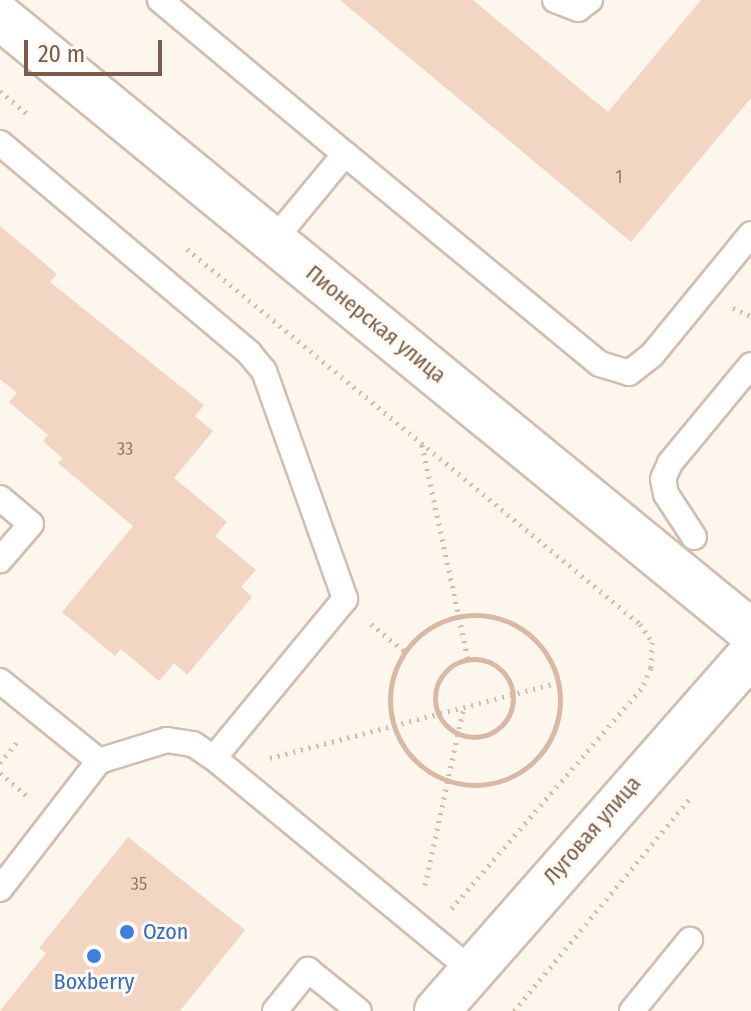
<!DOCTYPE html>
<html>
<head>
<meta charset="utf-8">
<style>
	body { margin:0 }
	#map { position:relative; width:751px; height:1011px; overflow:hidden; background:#fdf6ec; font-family:"Fira Sans Condensed",sans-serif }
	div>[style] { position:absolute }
	.building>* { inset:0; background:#f3d5c3 }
	.path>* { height:5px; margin-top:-2.5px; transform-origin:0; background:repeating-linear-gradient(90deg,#d9b8a5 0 2px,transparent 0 8px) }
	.path>.ring { margin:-2.5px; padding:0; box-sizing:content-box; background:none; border:5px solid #d9b8a5; border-radius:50% }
	.roads { filter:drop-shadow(2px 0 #d1beb0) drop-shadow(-2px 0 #d1beb0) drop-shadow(0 2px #d1beb0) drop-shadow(0 -2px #d1beb0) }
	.service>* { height:24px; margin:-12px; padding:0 12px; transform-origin:12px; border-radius:12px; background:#fff }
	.tertiary>* { height:44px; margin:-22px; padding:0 22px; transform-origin:22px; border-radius:22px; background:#fff }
	.dots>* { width:22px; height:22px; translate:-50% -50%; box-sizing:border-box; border:4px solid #fffaf3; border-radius:50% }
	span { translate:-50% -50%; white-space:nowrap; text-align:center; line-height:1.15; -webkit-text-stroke:6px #fffaf3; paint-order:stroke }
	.number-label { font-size:18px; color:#987a6a }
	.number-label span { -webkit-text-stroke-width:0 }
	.street-label { font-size:22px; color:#7a5c4d }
	.shop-label { font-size:22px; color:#366cbe }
	.left { translate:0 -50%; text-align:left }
	.scale { position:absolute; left:24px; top:40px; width:138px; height:36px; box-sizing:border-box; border:4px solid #7a5c4d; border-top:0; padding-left:10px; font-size:24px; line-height:28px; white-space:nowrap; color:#7a5c4d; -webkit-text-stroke:6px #fffaf3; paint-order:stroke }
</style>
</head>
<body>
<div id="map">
	<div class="building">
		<i style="clip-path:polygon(340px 0,473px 0,608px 112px,701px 0,751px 0,751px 98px,631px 242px)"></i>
		<i style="clip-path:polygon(0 226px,57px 274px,50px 282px,204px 405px,195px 416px,213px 431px,174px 478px,227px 522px,215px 536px,256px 570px,241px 587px,252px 597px,187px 675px,174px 663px,159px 681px,121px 649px,115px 656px,62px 612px,133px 526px,58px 463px,62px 458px,43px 441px,48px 435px,9px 402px,17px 393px,0 379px)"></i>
		<i style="clip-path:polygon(128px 837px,245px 930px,180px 1011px,0 1011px,46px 953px,39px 948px)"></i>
	</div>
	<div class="path">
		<i style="left:0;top:91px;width:35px;rotate:40deg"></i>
		<i style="left:187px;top:249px;width:588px;rotate:39.62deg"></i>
		<i style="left:640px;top:624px;width:22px;rotate:56deg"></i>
		<i style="left:652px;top:642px;width:26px;rotate:92deg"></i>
		<i style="left:651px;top:668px;width:23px;rotate:115deg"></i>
		<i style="left:641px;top:689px;width:292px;rotate:130.8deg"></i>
		<i style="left:733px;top:308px;width:20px;rotate:24deg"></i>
		<i style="left:422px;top:445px;width:219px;rotate:77.9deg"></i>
		<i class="ring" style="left:390px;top:615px;width:165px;height:165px"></i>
		<i style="left:371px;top:624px;width:43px;rotate:39.3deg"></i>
		<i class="ring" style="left:435px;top:659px;width:73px;height:73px"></i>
		<i style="left:270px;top:758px;width:299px;rotate:-14.7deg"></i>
		<i style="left:0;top:763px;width:27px;rotate:-51deg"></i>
		<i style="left:0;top:773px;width:35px;rotate:40deg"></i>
		<i style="left:425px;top:885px;width:183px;rotate:-77.7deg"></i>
		<i style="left:514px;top:1011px;width:279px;rotate:-50.4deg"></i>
	</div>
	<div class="roads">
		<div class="service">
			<i style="left:160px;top:0;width:241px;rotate:39.8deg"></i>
			<i style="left:555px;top:0;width:25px;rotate:21deg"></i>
			<i style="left:578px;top:9px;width:15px;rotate:-37deg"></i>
			<i style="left:0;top:143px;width:326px;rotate:40.1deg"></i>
			<i style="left:249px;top:353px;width:23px;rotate:50deg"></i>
			<i style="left:264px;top:371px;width:242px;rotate:70.4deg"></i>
			<i style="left:345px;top:599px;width:206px;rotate:129.5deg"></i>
			<i style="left:273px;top:241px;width:113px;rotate:-50.4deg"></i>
			<i style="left:345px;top:154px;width:330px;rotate:39.5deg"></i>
			<i style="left:600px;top:364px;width:30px;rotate:17deg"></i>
			<i style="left:629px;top:373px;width:29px;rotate:-38deg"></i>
			<i style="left:652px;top:355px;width:156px;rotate:-50.7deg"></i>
			<i style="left:0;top:498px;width:40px;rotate:40deg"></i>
			<i style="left:31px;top:524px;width:48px;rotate:130.7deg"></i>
			<i style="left:694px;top:537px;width:51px;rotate:-123.1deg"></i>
			<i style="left:666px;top:494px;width:15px;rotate:-101deg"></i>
			<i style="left:663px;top:479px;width:17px;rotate:-66deg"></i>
			<i style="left:670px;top:463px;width:127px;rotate:-50.4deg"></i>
			<i style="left:0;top:681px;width:127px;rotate:38.9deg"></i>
			<i style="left:0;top:889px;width:162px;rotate:-52.3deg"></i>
			<i style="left:99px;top:761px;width:71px;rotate:-17.2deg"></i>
			<i style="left:167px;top:740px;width:26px;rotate:9deg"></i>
			<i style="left:193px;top:744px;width:25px;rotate:34deg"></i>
			<i style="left:214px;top:758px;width:333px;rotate:39.5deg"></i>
			<i style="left:275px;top:1011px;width:53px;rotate:-51.2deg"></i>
			<i style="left:308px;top:970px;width:65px;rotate:38.8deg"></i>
			<i style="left:632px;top:1011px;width:92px;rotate:-50.8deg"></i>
		</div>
		<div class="tertiary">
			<i style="left:0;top:17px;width:971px;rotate:39.31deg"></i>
			<i style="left:437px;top:1011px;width:476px;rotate:-48.7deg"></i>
		</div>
	</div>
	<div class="dots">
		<i style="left:127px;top:932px;background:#3f7fe0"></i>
		<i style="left:94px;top:956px;background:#3f7fe0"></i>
	</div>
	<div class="number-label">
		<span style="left:619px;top:177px">1</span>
		<span style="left:125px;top:449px">33</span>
		<span style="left:139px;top:884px">35</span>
	</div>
	<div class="street-label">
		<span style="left:376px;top:324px;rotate:39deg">Пионерская улица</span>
		<span style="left:592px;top:830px;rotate:-49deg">Луговая улица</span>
	</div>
	<div class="shop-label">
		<span class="left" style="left:143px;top:932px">Ozon</span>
		<span style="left:94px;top:982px">Boxberry</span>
	</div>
	<div class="scale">20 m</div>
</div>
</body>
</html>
